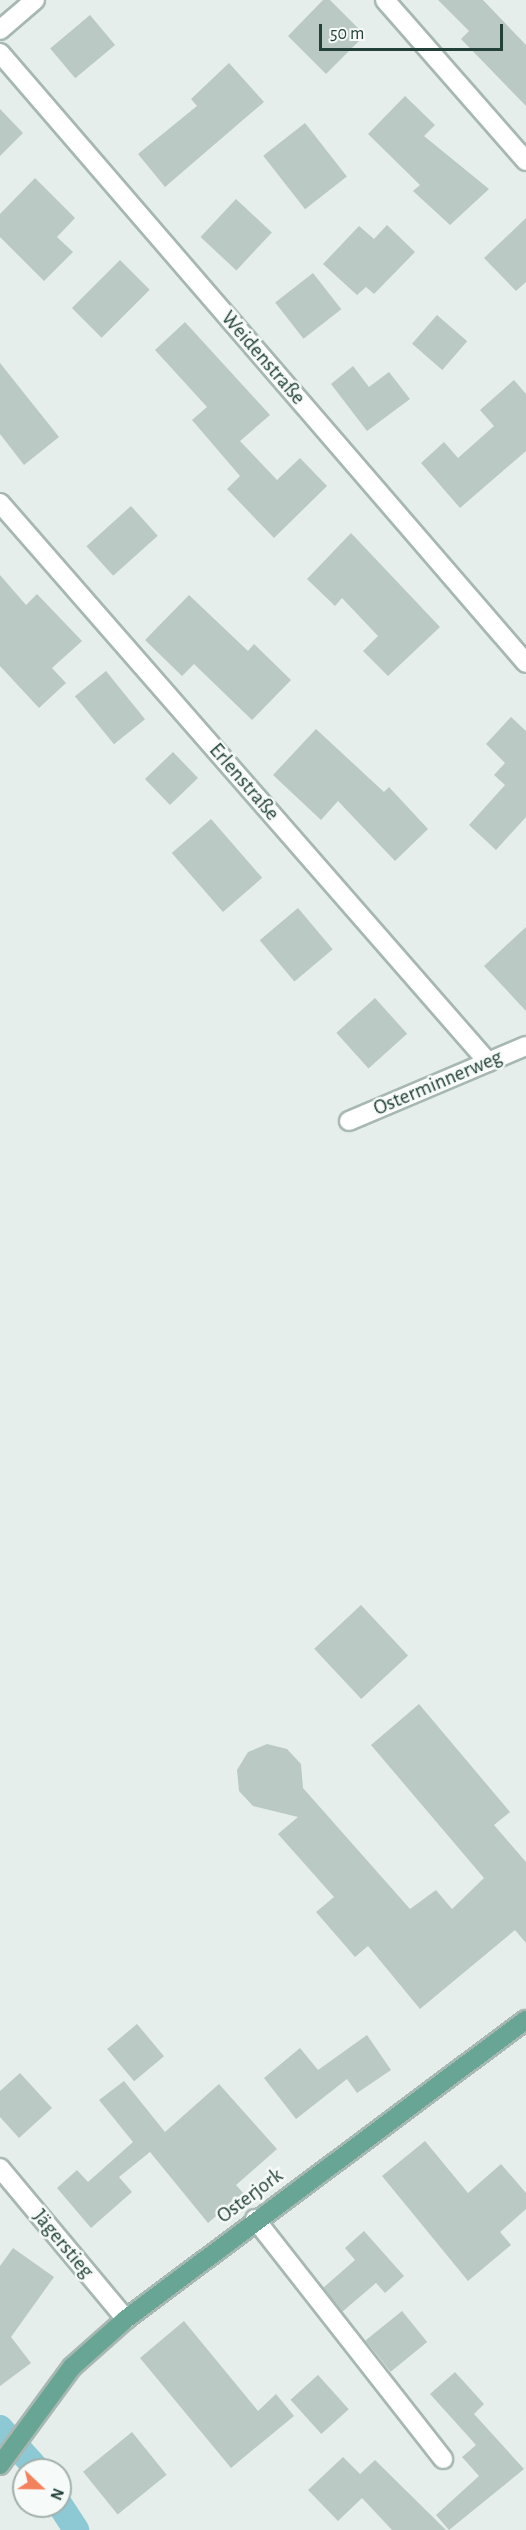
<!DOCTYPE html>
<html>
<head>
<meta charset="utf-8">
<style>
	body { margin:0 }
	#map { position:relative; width:526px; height:2530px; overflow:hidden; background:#e5eeea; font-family:"Alegreya Sans",sans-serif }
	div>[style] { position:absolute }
	.canal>* { height:26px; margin:-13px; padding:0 13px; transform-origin:13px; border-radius:13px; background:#8dc9d4 }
	.building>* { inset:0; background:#bac9c3; transform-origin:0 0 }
	.roads { filter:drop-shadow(2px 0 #a7b7b1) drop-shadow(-2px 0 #a7b7b1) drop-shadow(0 2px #a7b7b1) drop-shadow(0 -2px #a7b7b1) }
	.minor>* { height:18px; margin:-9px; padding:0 9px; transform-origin:9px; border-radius:9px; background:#fff }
	.major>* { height:18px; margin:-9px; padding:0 9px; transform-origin:9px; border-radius:9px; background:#69a595 }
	span { translate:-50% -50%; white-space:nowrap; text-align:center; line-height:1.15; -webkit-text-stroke:5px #f6faf8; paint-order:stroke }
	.street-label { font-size:21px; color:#234139 }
	.north { position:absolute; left:12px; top:2458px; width:60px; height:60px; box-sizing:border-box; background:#f6faf8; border:2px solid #a2b0ac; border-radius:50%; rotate:112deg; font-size:16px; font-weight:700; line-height:24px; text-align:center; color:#234139 }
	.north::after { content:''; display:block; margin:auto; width:21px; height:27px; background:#f4815d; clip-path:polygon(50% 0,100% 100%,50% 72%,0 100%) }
	.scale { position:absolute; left:319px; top:24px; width:184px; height:27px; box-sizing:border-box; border:3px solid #234139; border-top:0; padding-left:8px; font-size:18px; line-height:21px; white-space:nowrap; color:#234139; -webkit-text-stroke:4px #f6faf8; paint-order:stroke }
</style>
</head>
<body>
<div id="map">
	<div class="canal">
		<i style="left:0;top:2428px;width:57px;rotate:47.9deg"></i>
		<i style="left:60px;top:2505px;width:30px;rotate:57deg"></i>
	</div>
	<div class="building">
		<i style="clip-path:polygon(323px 0,330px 0,365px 35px,326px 74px,288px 36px)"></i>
		<i style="clip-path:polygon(438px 0,483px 0,526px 45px,526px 106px,461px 39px,469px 31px)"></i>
		<i style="left:90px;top:15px;width:39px;height:52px;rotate:50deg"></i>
		<i style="clip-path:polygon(229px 63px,264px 102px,165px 187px,138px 154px,197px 106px,191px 99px)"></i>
		<i style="clip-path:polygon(405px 96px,435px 125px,424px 136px,489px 189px,450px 225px,413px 191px,420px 185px,368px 134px)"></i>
		<i style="clip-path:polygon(0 109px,23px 133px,0 156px)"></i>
		<i style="left:305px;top:123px;width:68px;height:53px;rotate:52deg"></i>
		<i style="clip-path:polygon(35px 178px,75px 218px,57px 237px,73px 252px,44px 281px,0 237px,0 214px)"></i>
		<i style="left:236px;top:199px;width:49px;height:52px;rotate:43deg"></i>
		<i style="clip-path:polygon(526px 218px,526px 282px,516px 291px,484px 258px)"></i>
		<i style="clip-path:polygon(387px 225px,415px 252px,374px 294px,366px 287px,357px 295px,323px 264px,359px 226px,374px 239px)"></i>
		<i style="left:120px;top:260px;width:42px;height:68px;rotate:45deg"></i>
		<i style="left:313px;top:273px;width:46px;height:48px;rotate:52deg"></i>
		<i style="left:437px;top:315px;width:40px;height:38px;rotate:41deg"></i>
		<i style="clip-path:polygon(185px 322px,270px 415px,240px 441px,277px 480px,300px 458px,327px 486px,274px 538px,227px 489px,240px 476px,192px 420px,207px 407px,155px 350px)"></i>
		<i style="clip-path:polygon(0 363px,59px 437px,24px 465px,0 434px)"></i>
		<i style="clip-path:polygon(353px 366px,369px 387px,389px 372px,410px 399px,367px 431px,331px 384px)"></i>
		<i style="clip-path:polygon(514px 380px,526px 394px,526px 451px,460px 508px,421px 463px,444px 442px,458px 458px,494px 426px,480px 410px)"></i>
		<i style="left:131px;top:506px;width:40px;height:60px;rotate:48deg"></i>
		<i style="clip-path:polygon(351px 533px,440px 627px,388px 676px,363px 651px,378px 636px,342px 598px,335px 606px,307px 579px)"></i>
		<i style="clip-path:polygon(0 575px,26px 605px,37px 594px,82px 641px,52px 668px,66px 683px,39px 708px,0 666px)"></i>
		<i style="clip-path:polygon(189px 595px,248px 651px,254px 644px,291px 680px,252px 720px,194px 664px,182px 676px,145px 640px)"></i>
		<i style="left:106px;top:671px;width:62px;height:40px;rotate:51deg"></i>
		<i style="clip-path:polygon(511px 717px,526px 731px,526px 817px,496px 850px,469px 825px,505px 785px,494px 775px,505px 763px,486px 744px)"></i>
		<i style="clip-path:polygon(316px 729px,384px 792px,389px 787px,428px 829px,395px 861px,338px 801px,321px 820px,273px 775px)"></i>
		<i style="left:173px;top:752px;width:36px;height:39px;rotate:46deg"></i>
		<i style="left:211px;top:819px;width:78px;height:52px;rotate:49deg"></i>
		<i style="left:298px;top:908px;width:54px;height:50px;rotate:50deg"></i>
		<i style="clip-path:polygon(526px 927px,526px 1011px,484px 966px)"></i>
		<i style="left:375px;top:998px;width:48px;height:52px;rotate:48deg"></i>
		<i style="left:361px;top:1605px;width:69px;height:64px;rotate:47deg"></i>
		<i style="clip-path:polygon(419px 1704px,510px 1812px,494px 1825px,526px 1862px,526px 1943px,515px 1930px,420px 2009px,368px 1946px,355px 1957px,316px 1912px,334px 1897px,278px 1834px,298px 1817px,253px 1806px,239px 1791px,237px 1770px,248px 1752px,267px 1744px,287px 1749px,301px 1764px,303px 1788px,410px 1909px,436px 1890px,452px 1909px,484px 1878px,371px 1745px)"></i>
		<i style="left:137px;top:2024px;width:42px;height:39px;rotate:50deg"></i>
		<i style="clip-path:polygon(367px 2035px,391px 2070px,357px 2093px,347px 2079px,296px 2119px,264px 2078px,300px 2048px,318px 2070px)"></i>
		<i style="clip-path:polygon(20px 2073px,52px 2108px,19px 2138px,0 2117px,0 2091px)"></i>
		<i style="clip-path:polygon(124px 2081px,165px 2132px,219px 2084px,277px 2149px,236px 2185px,243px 2193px,208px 2223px,150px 2152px,119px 2177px,132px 2192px,91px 2228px,57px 2188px,77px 2170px,88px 2182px,133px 2142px,99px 2100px)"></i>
		<i style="clip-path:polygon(425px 2141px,468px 2193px,501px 2164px,526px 2193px,526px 2209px,500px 2232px,511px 2245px,468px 2281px,382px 2176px)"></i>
		<i style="clip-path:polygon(364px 2231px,404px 2276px,385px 2293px,376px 2283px,342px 2312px,323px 2288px,355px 2260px,345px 2248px)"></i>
		<i style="clip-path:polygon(13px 2248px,54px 2277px,11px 2337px,31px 2363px,0 2386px,0 2266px)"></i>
		<i style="left:402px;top:2311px;width:40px;height:47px;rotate:51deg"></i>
		<i style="clip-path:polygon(184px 2321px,258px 2411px,276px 2394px,294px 2416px,231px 2468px,140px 2358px)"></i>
		<i style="clip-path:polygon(455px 2372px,484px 2404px,474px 2414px,524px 2469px,449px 2530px,436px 2515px,479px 2476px,462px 2457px,476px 2445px,430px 2394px)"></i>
		<i style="left:318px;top:2375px;width:46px;height:37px;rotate:48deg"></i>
		<i style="left:132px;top:2432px;width:55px;height:63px;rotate:51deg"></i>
		<i style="clip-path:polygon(343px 2457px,360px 2474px,375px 2460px,446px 2530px,392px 2530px,362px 2498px,338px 2521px,308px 2490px)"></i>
	</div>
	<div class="roads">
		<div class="minor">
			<i style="left:385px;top:0;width:214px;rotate:48.8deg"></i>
			<i style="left:0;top:30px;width:46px;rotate:-40.6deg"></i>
			<i style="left:0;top:53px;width:805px;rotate:49.23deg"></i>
			<i style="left:0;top:503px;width:742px;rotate:48.88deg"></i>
			<i style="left:349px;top:1121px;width:192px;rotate:-23deg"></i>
			<i style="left:0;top:2168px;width:197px;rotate:50.2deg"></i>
			<i style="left:255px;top:2219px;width:305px;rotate:51.9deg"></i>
		</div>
		<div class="major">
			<i style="left:0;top:2465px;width:122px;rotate:-53.7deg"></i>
			<i style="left:72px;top:2367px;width:72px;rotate:-41.6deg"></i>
			<i style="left:126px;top:2319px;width:499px;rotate:-36.8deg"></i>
		</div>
	</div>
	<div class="street-label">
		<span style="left:263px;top:358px;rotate:49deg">Weidenstraße</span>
		<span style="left:244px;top:782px;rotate:49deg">Erlenstraße</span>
		<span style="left:438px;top:1083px;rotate:-23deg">Osterminnerweg</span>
		<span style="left:250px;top:2196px;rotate:-37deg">Osterjork</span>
		<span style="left:63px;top:2244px;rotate:50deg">Jägerstieg</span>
	</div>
	<div class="north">N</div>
	<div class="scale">50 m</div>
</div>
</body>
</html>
